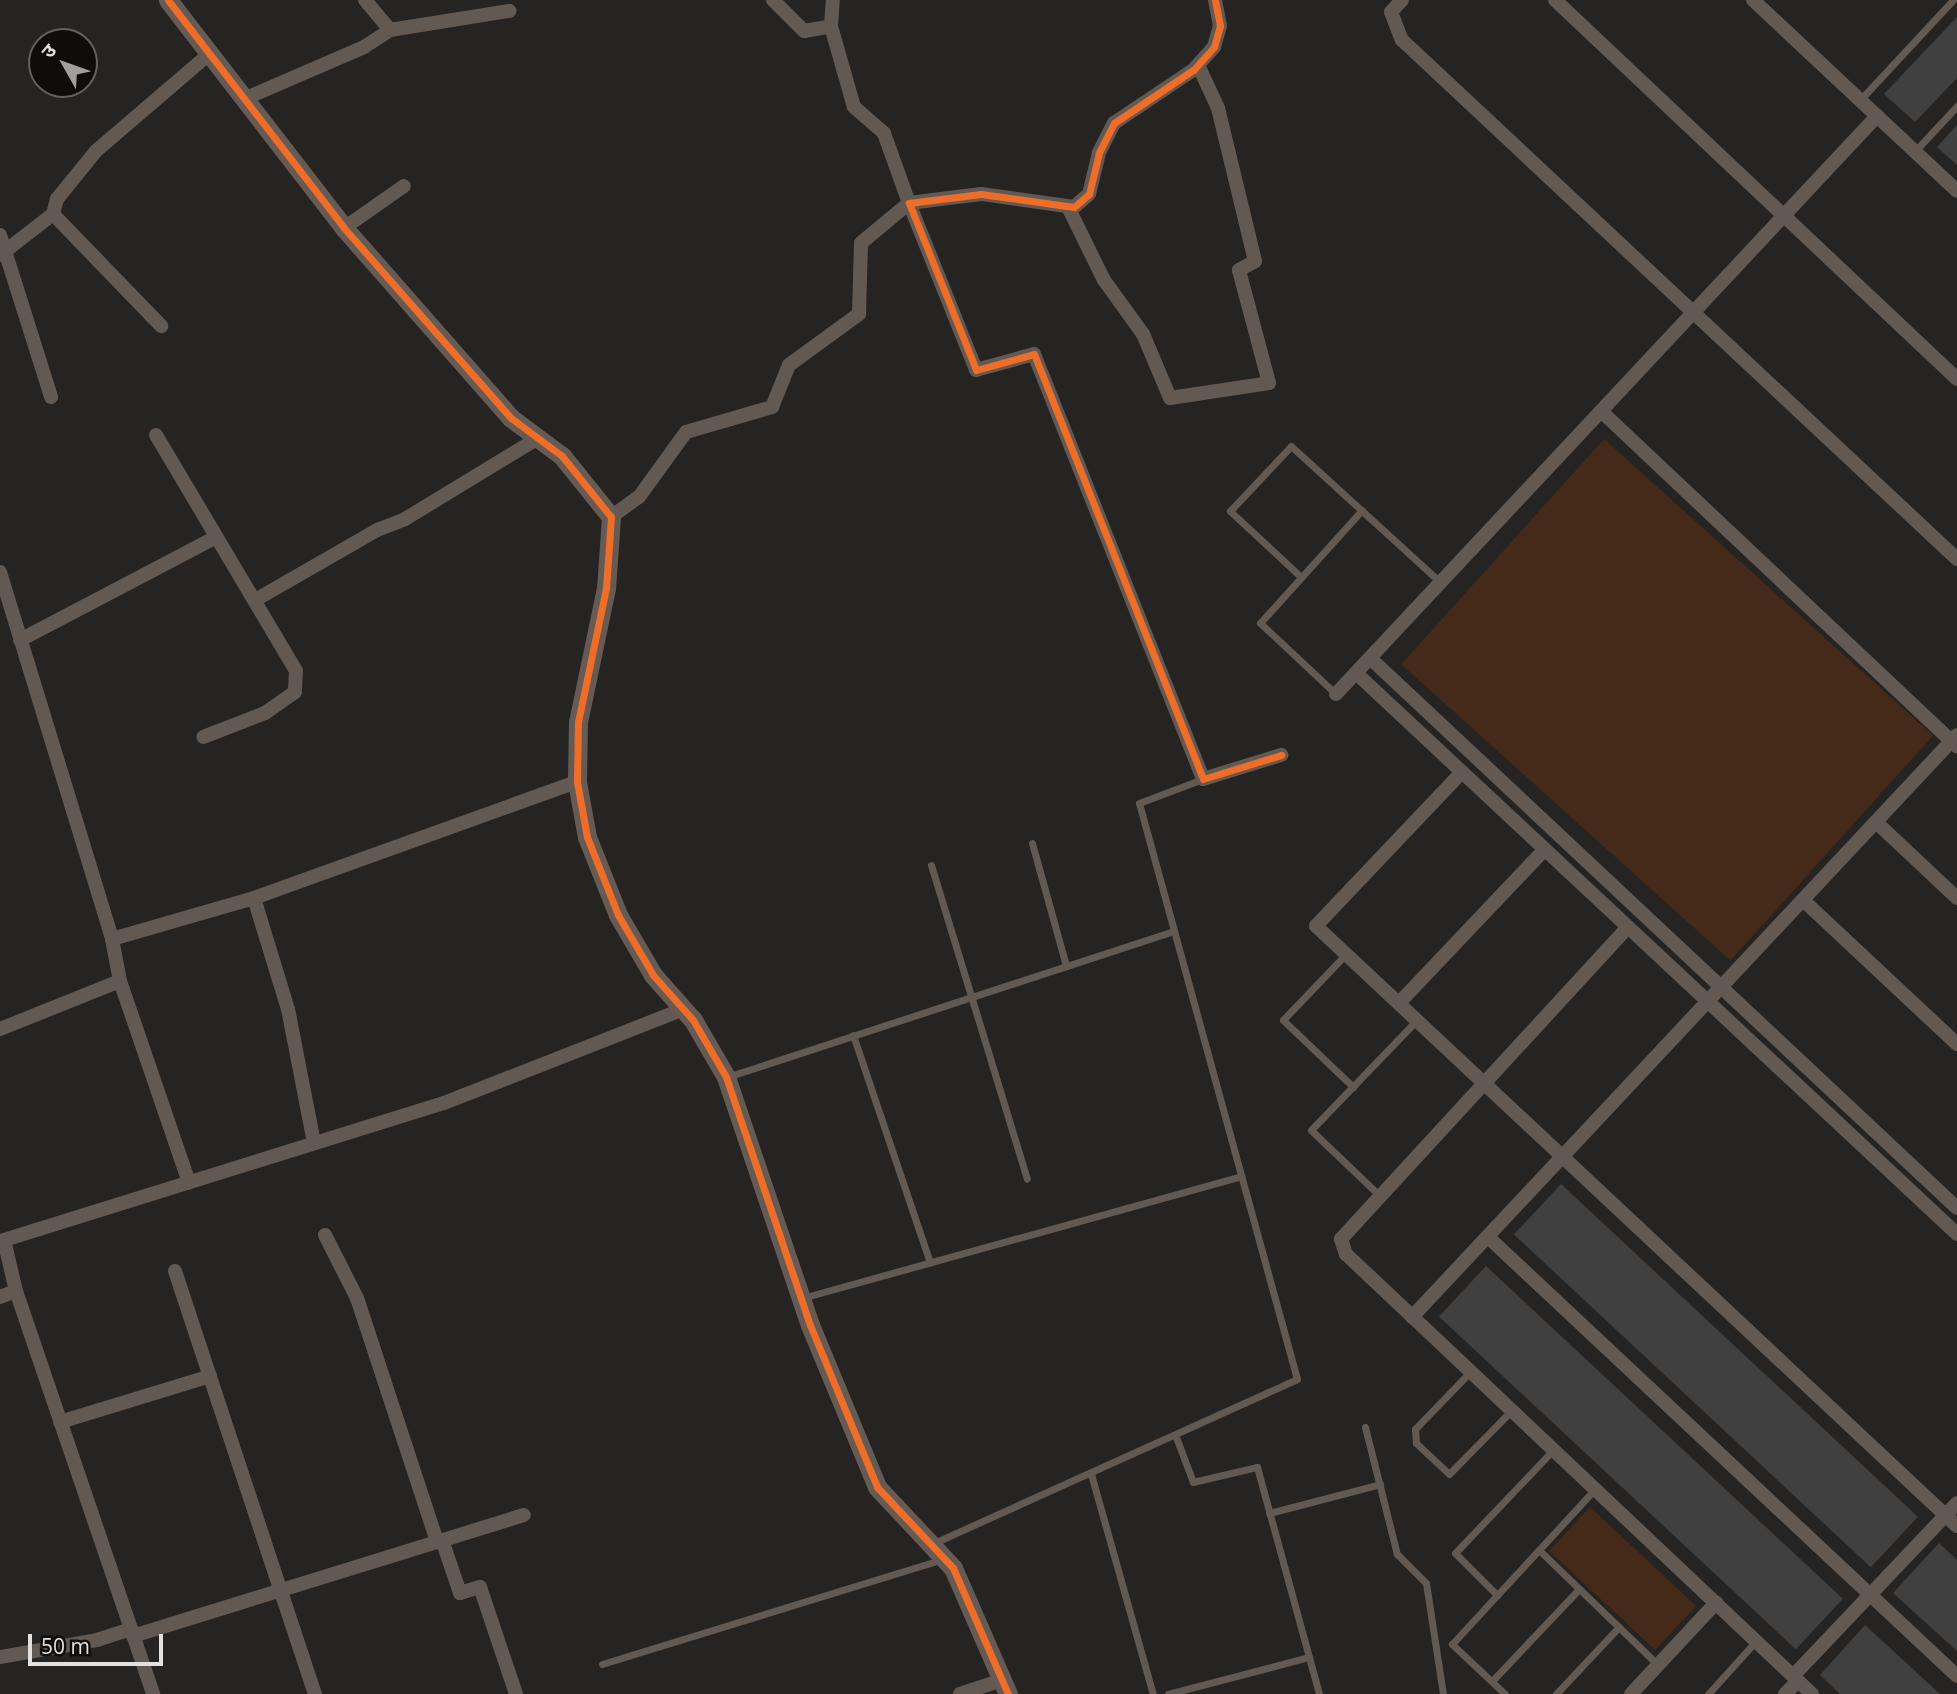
<!DOCTYPE html>
<html>
<head>
<meta charset="utf-8">
<style>
	body { margin:0 }
	#map { position:relative; width:1957px; height:1694px; overflow:hidden; background:#262422; font-family:"Open Sans","Noto Sans Devanagari",sans-serif }
	div>[style] { position:absolute }
	.green>* { inset:0; background:#462a19; transform-origin:0 0 }
	.building>* { inset:0; background:#414040; transform-origin:0 0 }
	.lane>* { height:7px; margin:-3.5px; padding:0 3.5px; transform-origin:3.5px; border-radius:3.5px; background:#625952 }
	.street>* { height:14px; margin:-7px; padding:0 7px; transform-origin:7px; border-radius:7px; background:#625952 }
	.secondary>* { height:19px; margin:-9.5px; padding:0 9.5px; transform-origin:9.5px; border-radius:9.5px; background:#655b54 }
	.cycleway>* { height:7px; margin:-3.5px; padding:0 3.5px; transform-origin:3.5px; border-radius:3.5px; background:#ee6e29 }
	span { translate:-50% -50%; white-space:nowrap; text-align:center; line-height:1.15; -webkit-text-stroke:5px #0f0d0b; paint-order:stroke }
	.north { position:absolute; left:28px; top:28px; width:70px; height:70px; box-sizing:border-box; background:#0f0d0b; border:2px solid #646160; border-radius:50%; rotate:310deg; font-size:19px; font-weight:700; line-height:28px; text-align:center; color:#e4e0df }
	.north::after { content:''; display:block; margin:auto; width:24px; height:32px; background:#a29e9d; clip-path:polygon(50% 0,100% 100%,50% 72%,0 100%) }
	.scale { position:absolute; left:28px; top:1634px; width:135px; height:32px; box-sizing:border-box; border:4px solid #e4e0df; border-top:0; padding-left:9px; font-size:21px; line-height:24px; white-space:nowrap; color:#e4e0df; -webkit-text-stroke:5px #0f0d0b; paint-order:stroke }
</style>
</head>
<body>
<div id="map">
	<div class="green">
		<i style="left:1604px;top:439px;width:443px;height:303px;rotate:42deg"></i>
		<i style="left:1590px;top:1507px;width:145px;height:60px;rotate:43deg"></i>
	</div>
	<div class="building">
		<i style="clip-path:polygon(1957px 17px,1957px 78px,1915px 122px,1884px 94px)"></i>
		<i style="clip-path:polygon(1957px 125px,1957px 165px,1937px 147px)"></i>
		<i style="left:1561px;top:1184px;width:488px;height:69px;rotate:43deg"></i>
		<i style="left:1486px;top:1266px;width:488px;height:69px;rotate:43deg"></i>
		<i style="clip-path:polygon(1939px 1543px,1957px 1560px,1957px 1651px,1893px 1593px)"></i>
		<i style="clip-path:polygon(1865px 1625px,1940px 1694px,1840px 1694px,1820px 1675px)"></i>
	</div>
	<div class="lane">
		<i style="left:1860px;top:100px;width:137px;rotate:-47.1deg"></i>
		<i style="left:1915px;top:151px;width:62px;rotate:-47deg"></i>
		<i style="left:1301px;top:577px;width:97px;rotate:-137.1deg"></i>
		<i style="left:1230px;top:511px;width:89px;rotate:-46.8deg"></i>
		<i style="left:1291px;top:446px;width:202px;rotate:42.4deg"></i>
		<i style="left:1336px;top:694px;width:104px;rotate:-136.9deg"></i>
		<i style="left:1260px;top:623px;width:152px;rotate:-47.9deg"></i>
		<i style="left:1032px;top:843px;width:128px;rotate:74.5deg"></i>
		<i style="left:931px;top:865px;width:328px;rotate:73deg"></i>
		<i style="left:1346px;top:954px;width:91px;rotate:133.7deg"></i>
		<i style="left:1283px;top:1020px;width:97px;rotate:43.7deg"></i>
		<i style="left:853px;top:1035px;width:240px;rotate:71.3deg"></i>
		<i style="left:727px;top:1077px;width:470px;rotate:-18.1deg"></i>
		<i style="left:1380px;top:1196px;width:95px;rotate:-136.3deg"></i>
		<i style="left:1311px;top:1130px;width:153px;rotate:-46.1deg"></i>
		<i style="left:802px;top:1298px;width:456px;rotate:-15.5deg"></i>
		<i style="left:1470px;top:1372px;width:79px;rotate:134deg"></i>
		<i style="left:1415px;top:1429px;width:14px;rotate:86deg"></i>
		<i style="left:1416px;top:1443px;width:45px;rotate:43.2deg"></i>
		<i style="left:1449px;top:1474px;width:88px;rotate:-45.5deg"></i>
		<i style="left:1365px;top:1427px;width:131px;rotate:75.9deg"></i>
		<i style="left:1397px;top:1554px;width:41px;rotate:45deg"></i>
		<i style="left:1426px;top:1583px;width:112px;rotate:81.3deg"></i>
		<i style="left:1176px;top:1437px;width:48px;rotate:69.3deg"></i>
		<i style="left:1193px;top:1482px;width:66px;rotate:-13.2deg"></i>
		<i style="left:1257px;top:1467px;width:235px;rotate:74.7deg"></i>
		<i style="left:1091px;top:1474px;width:229px;rotate:74.3deg"></i>
		<i style="left:1269px;top:1513px;width:115px;rotate:-14.6deg"></i>
		<i style="left:934px;top:1543px;width:398px;rotate:-24.3deg"></i>
		<i style="left:1297px;top:1379px;width:597px;rotate:-105.34deg"></i>
		<i style="left:1139px;top:803px;width:68px;rotate:-20.6deg"></i>
		<i style="left:1539px;top:1550px;width:165px;rotate:44deg"></i>
		<i style="left:1497px;top:1595px;width:59px;rotate:-135deg"></i>
		<i style="left:1455px;top:1553px;width:142px;rotate:-46.4deg"></i>
		<i style="left:602px;top:1664px;width:357px;rotate:-17.1deg"></i>
		<i style="left:1492px;top:1681px;width:127px;rotate:-46.6deg"></i>
		<i style="left:1168px;top:1694px;width:146px;rotate:-14.7deg"></i>
		<i style="left:1505px;top:1694px;width:73px;rotate:-136.7deg"></i>
		<i style="left:1452px;top:1644px;width:211px;rotate:-47.3deg"></i>
		<i style="left:1556px;top:1694px;width:92px;rotate:-46.8deg"></i>
		<i style="left:1708px;top:1694px;width:72px;rotate:-47.8deg"></i>
	</div>
	<div class="street">
		<i style="left:365px;top:0;width:39px;rotate:50deg"></i>
		<i style="left:773px;top:0;width:44px;rotate:45deg"></i>
		<i style="left:804px;top:31px;width:27px;rotate:-10deg"></i>
		<i style="left:1215px;top:0;width:26px;rotate:79deg"></i>
		<i style="left:1220px;top:26px;width:22px;rotate:106deg"></i>
		<i style="left:1214px;top:47px;width:31px;rotate:132deg"></i>
		<i style="left:1193px;top:70px;width:95px;rotate:146.1deg"></i>
		<i style="left:1114px;top:123px;width:34px;rotate:117deg"></i>
		<i style="left:1099px;top:153px;width:42px;rotate:103.7deg"></i>
		<i style="left:1089px;top:194px;width:20px;rotate:139deg"></i>
		<i style="left:1074px;top:207px;width:94px;rotate:-172deg"></i>
		<i style="left:981px;top:194px;width:73px;rotate:172.9deg"></i>
		<i style="left:909px;top:203px;width:180px;rotate:68.1deg"></i>
		<i style="left:976px;top:370px;width:60px;rotate:-15.4deg"></i>
		<i style="left:1034px;top:354px;width:457px;rotate:68.3deg"></i>
		<i style="left:1203px;top:779px;width:82px;rotate:-17.1deg"></i>
		<i style="left:1402px;top:0;width:16px;rotate:133deg"></i>
		<i style="left:1391px;top:12px;width:30px;rotate:69deg"></i>
		<i style="left:1402px;top:40px;width:760px;rotate:43.08deg"></i>
		<i style="left:1555px;top:0;width:552px;rotate:43.31deg"></i>
		<i style="left:1753px;top:0;width:279px;rotate:43.1deg"></i>
		<i style="left:244px;top:99px;width:131px;rotate:-23.4deg"></i>
		<i style="left:364px;top:47px;width:31px;rotate:-33deg"></i>
		<i style="left:390px;top:30px;width:121px;rotate:-9.1deg"></i>
		<i style="left:1069px;top:209px;width:79px;rotate:63.8deg"></i>
		<i style="left:1104px;top:280px;width:67px;rotate:54.2deg"></i>
		<i style="left:1143px;top:334px;width:69px;rotate:67.1deg"></i>
		<i style="left:1170px;top:398px;width:100px;rotate:-8.6deg"></i>
		<i style="left:1269px;top:383px;width:117px;rotate:-104.9deg"></i>
		<i style="left:1239px;top:270px;width:18px;rotate:-29deg"></i>
		<i style="left:1255px;top:261px;width:157px;rotate:-103.6deg"></i>
		<i style="left:1218px;top:108px;width:47px;rotate:-114.9deg"></i>
		<i style="left:53px;top:214px;width:156px;rotate:46deg"></i>
		<i style="left:344px;top:228px;width:73px;rotate:-35deg"></i>
		<i style="left:0;top:235px;width:170px;rotate:72.5deg"></i>
		<i style="left:0;top:255px;width:67px;rotate:-37.7deg"></i>
		<i style="left:53px;top:214px;width:16px;rotate:-75deg"></i>
		<i style="left:57px;top:199px;width:62px;rotate:-50.9deg"></i>
		<i style="left:96px;top:151px;width:149px;rotate:-40.6deg"></i>
		<i style="left:1601px;top:411px;width:489px;rotate:43.3deg"></i>
		<i style="left:156px;top:435px;width:274px;rotate:59.3deg"></i>
		<i style="left:296px;top:671px;width:21px;rotate:93deg"></i>
		<i style="left:295px;top:692px;width:37px;rotate:145deg"></i>
		<i style="left:265px;top:713px;width:66px;rotate:158.8deg"></i>
		<i style="left:611px;top:517px;width:34px;rotate:-36deg"></i>
		<i style="left:639px;top:497px;width:80px;rotate:-54.1deg"></i>
		<i style="left:686px;top:432px;width:90px;rotate:-16.2deg"></i>
		<i style="left:772px;top:407px;width:45px;rotate:-68deg"></i>
		<i style="left:789px;top:365px;width:87px;rotate:-36.1deg"></i>
		<i style="left:859px;top:314px;width:71px;rotate:-88.4deg"></i>
		<i style="left:861px;top:243px;width:62px;rotate:-39.8deg"></i>
		<i style="left:909px;top:203px;width:74px;rotate:-109.7deg"></i>
		<i style="left:884px;top:133px;width:40px;rotate:-139deg"></i>
		<i style="left:854px;top:107px;width:84px;rotate:-105.9deg"></i>
		<i style="left:831px;top:26px;width:26px;rotate:-86deg"></i>
		<i style="left:0;top:572px;width:384px;rotate:73deg"></i>
		<i style="left:112px;top:939px;width:43px;rotate:79.2deg"></i>
		<i style="left:120px;top:981px;width:213px;rotate:71.1deg"></i>
		<i style="left:257px;top:599px;width:138px;rotate:-29.9deg"></i>
		<i style="left:377px;top:530px;width:30px;rotate:-21deg"></i>
		<i style="left:405px;top:519px;width:156px;rotate:-31.3deg"></i>
		<i style="left:20px;top:640px;width:219px;rotate:-27.7deg"></i>
		<i style="left:1370px;top:658px;width:804px;rotate:43.14deg"></i>
		<i style="left:1356px;top:673px;width:822px;rotate:43.03deg"></i>
		<i style="left:1336px;top:694px;width:792px;rotate:-46.89deg"></i>
		<i style="left:1462px;top:772px;width:212px;rotate:133.5deg"></i>
		<i style="left:1316px;top:926px;width:878px;rotate:43.11deg"></i>
		<i style="left:1876px;top:822px;width:111px;rotate:43.2deg"></i>
		<i style="left:254px;top:898px;width:116px;rotate:73deg"></i>
		<i style="left:288px;top:1009px;width:136px;rotate:79deg"></i>
		<i style="left:1803px;top:900px;width:211px;rotate:43.1deg"></i>
		<i style="left:1628px;top:927px;width:424px;rotate:132.6deg"></i>
		<i style="left:1341px;top:1239px;width:16px;rotate:72deg"></i>
		<i style="left:1346px;top:1254px;width:641px;rotate:43.36deg"></i>
		<i style="left:112px;top:939px;width:148px;rotate:-16.1deg"></i>
		<i style="left:254px;top:898px;width:343px;rotate:-19.8deg"></i>
		<i style="left:1399px;top:1003px;width:212px;rotate:-46.5deg"></i>
		<i style="left:0;top:1029px;width:129px;rotate:-21.8deg"></i>
		<i style="left:325px;top:1235px;width:71px;rotate:63.1deg"></i>
		<i style="left:357px;top:1298px;width:257px;rotate:71.8deg"></i>
		<i style="left:1488px;top:1237px;width:642px;rotate:43.11deg"></i>
		<i style="left:175px;top:1271px;width:446px;rotate:71.7deg"></i>
		<i style="left:16px;top:1291px;width:426px;rotate:71.2deg"></i>
		<i style="left:0;top:1297px;width:17px;rotate:-21deg"></i>
		<i style="left:16px;top:1291px;width:52px;rotate:-103.2deg"></i>
		<i style="left:4px;top:1240px;width:461px;rotate:-17.3deg"></i>
		<i style="left:444px;top:1103px;width:258px;rotate:-21.4deg"></i>
		<i style="left:1412px;top:1317px;width:797px;rotate:-46.88deg"></i>
		<i style="left:60px;top:1422px;width:157px;rotate:-17deg"></i>
		<i style="left:442px;top:1540px;width:56px;rotate:71.2deg"></i>
		<i style="left:460px;top:1593px;width:21px;rotate:-17deg"></i>
		<i style="left:480px;top:1587px;width:113px;rotate:71.4deg"></i>
		<i style="left:133px;top:1636px;width:409px;rotate:-17.2deg"></i>
		<i style="left:0;top:1657px;width:98px;rotate:-9.9deg"></i>
		<i style="left:97px;top:1640px;width:36px;rotate:-18deg"></i>
		<i style="left:1793px;top:1676px;width:238px;rotate:-46.5deg"></i>
		<i style="left:960px;top:1694px;width:44px;rotate:-18.4deg"></i>
		<i style="left:1631px;top:1694px;width:125px;rotate:-47deg"></i>
		<i style="left:1785px;top:1694px;width:18px;rotate:-45deg"></i>
	</div>
	<div class="secondary">
		<i style="left:168px;top:0;width:288px;rotate:52.3deg"></i>
		<i style="left:344px;top:228px;width:253px;rotate:48.7deg"></i>
		<i style="left:511px;top:418px;width:64px;rotate:36.7deg"></i>
		<i style="left:562px;top:456px;width:78px;rotate:51.2deg"></i>
		<i style="left:611px;top:517px;width:71px;rotate:94deg"></i>
		<i style="left:606px;top:588px;width:137px;rotate:101.8deg"></i>
		<i style="left:578px;top:722px;width:60px;rotate:91deg"></i>
		<i style="left:577px;top:782px;width:56px;rotate:79.7deg"></i>
		<i style="left:587px;top:837px;width:84px;rotate:68.3deg"></i>
		<i style="left:618px;top:915px;width:69px;rotate:59.7deg"></i>
		<i style="left:653px;top:975px;width:60px;rotate:48.4deg"></i>
		<i style="left:693px;top:1020px;width:66px;rotate:59.9deg"></i>
		<i style="left:726px;top:1077px;width:262px;rotate:71.3deg"></i>
		<i style="left:810px;top:1325px;width:175px;rotate:67.5deg"></i>
		<i style="left:877px;top:1487px;width:111px;rotate:46.8deg"></i>
		<i style="left:953px;top:1568px;width:137px;rotate:66.4deg"></i>
	</div>
	<div class="cycleway">
		<i style="left:168px;top:0;width:288px;rotate:52.3deg"></i>
		<i style="left:344px;top:228px;width:253px;rotate:48.7deg"></i>
		<i style="left:511px;top:418px;width:64px;rotate:36.7deg"></i>
		<i style="left:562px;top:456px;width:78px;rotate:51.2deg"></i>
		<i style="left:611px;top:517px;width:71px;rotate:94deg"></i>
		<i style="left:606px;top:588px;width:137px;rotate:101.8deg"></i>
		<i style="left:578px;top:722px;width:60px;rotate:91deg"></i>
		<i style="left:577px;top:782px;width:56px;rotate:79.7deg"></i>
		<i style="left:587px;top:837px;width:84px;rotate:68.3deg"></i>
		<i style="left:618px;top:915px;width:69px;rotate:59.7deg"></i>
		<i style="left:653px;top:975px;width:60px;rotate:48.4deg"></i>
		<i style="left:693px;top:1020px;width:66px;rotate:59.9deg"></i>
		<i style="left:726px;top:1077px;width:262px;rotate:71.3deg"></i>
		<i style="left:810px;top:1325px;width:175px;rotate:67.5deg"></i>
		<i style="left:877px;top:1487px;width:111px;rotate:46.8deg"></i>
		<i style="left:953px;top:1568px;width:137px;rotate:66.4deg"></i>
		<i style="left:1215px;top:0;width:26px;rotate:79deg"></i>
		<i style="left:1220px;top:26px;width:22px;rotate:106deg"></i>
		<i style="left:1214px;top:47px;width:31px;rotate:132deg"></i>
		<i style="left:1193px;top:70px;width:95px;rotate:146.1deg"></i>
		<i style="left:1114px;top:123px;width:34px;rotate:117deg"></i>
		<i style="left:1099px;top:153px;width:42px;rotate:103.7deg"></i>
		<i style="left:1089px;top:194px;width:20px;rotate:139deg"></i>
		<i style="left:1074px;top:207px;width:94px;rotate:-172deg"></i>
		<i style="left:981px;top:194px;width:73px;rotate:172.9deg"></i>
		<i style="left:909px;top:203px;width:180px;rotate:68.1deg"></i>
		<i style="left:976px;top:370px;width:60px;rotate:-15.4deg"></i>
		<i style="left:1034px;top:354px;width:457px;rotate:68.3deg"></i>
		<i style="left:1203px;top:779px;width:82px;rotate:-17.1deg"></i>
	</div>
	<div class="north">उ</div>
	<div class="scale">50 m</div>
</div>
</body>
</html>
